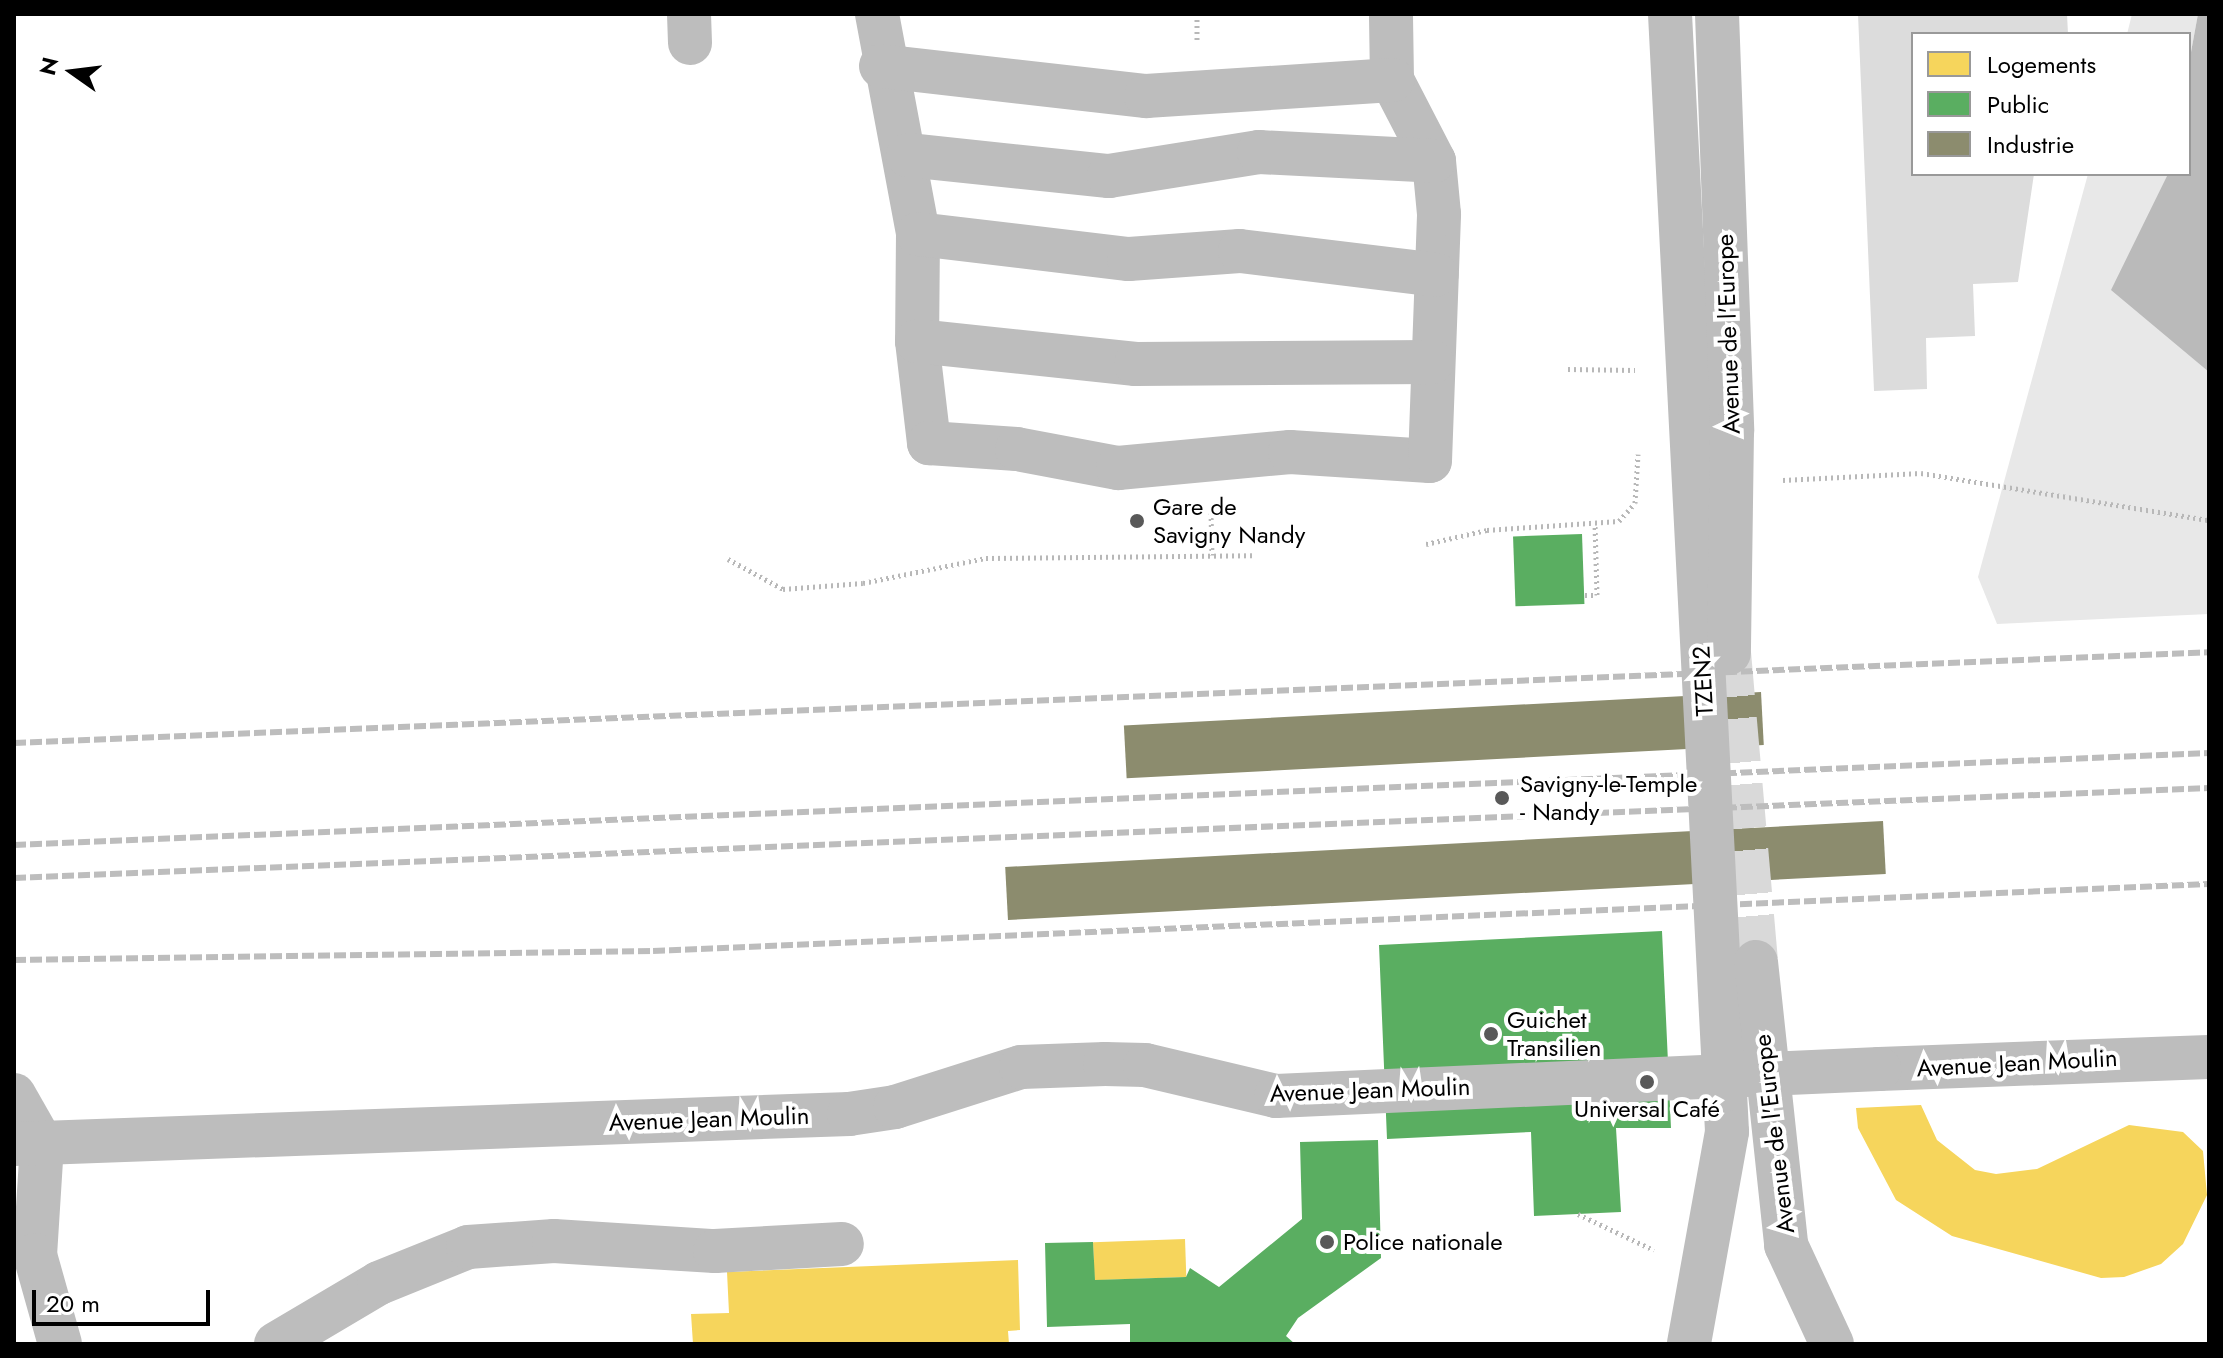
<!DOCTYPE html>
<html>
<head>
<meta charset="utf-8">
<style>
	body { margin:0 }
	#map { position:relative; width:2223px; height:1358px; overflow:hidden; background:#fff; font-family:Jost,sans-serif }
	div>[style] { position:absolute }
	.green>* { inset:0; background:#e8e8e8 }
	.water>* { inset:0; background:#bababa }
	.homes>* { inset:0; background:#f6d55c; transform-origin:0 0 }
	.public>* { inset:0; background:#5aae61; transform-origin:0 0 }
	.industry>* { inset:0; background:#8c8c6e; transform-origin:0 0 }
	.building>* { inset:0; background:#dcdcdc }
	.minor-tunnel>* { height:44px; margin-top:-22px; transform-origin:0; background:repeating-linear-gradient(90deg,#d9d9d9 0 44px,transparent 0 66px) }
	.path>* { height:5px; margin-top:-2.5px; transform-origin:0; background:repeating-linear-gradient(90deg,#b8b8b8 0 2px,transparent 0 6px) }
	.minor>* { height:44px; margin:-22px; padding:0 22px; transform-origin:22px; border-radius:22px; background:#bdbdbd }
	.rail>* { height:6px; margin-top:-3px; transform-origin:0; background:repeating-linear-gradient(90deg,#bdbdbd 0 12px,transparent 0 16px) }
	.minor-bridge>* { height:44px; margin:-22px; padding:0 22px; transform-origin:22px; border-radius:22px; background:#bdbdbd }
	.dots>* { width:22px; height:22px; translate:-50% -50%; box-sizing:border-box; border:4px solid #fff; border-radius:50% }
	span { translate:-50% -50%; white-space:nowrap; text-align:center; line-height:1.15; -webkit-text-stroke:8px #fff; paint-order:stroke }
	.street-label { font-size:24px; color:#000 }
	.poi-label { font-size:24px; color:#000 }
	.left { translate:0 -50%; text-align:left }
	.frame { position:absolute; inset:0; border:16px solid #000; pointer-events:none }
	.legend { position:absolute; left:1911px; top:32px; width:280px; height:144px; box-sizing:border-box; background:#fff; border:2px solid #999; margin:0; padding:10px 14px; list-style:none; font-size:24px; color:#000 }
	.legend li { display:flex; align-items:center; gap:16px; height:40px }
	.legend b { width:40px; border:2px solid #999 }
	.north { position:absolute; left:32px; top:32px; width:80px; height:80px; -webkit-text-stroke:6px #fff; paint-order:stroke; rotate:284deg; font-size:22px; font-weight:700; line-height:32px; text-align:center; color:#000 }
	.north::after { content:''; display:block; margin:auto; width:28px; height:36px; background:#000; clip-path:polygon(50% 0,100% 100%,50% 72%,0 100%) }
	.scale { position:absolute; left:32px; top:1290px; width:178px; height:36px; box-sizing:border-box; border:4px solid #000; border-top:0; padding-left:10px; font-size:24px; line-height:28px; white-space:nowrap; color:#000; -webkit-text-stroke:6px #fff; paint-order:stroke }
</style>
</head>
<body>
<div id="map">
	<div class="green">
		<i style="clip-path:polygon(2132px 14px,2198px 14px,2189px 63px,2189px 34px,2127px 34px)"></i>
		<i style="clip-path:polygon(2088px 174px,2168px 174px,2209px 372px,2209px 614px,1997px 624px,1978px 577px)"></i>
	</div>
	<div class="water">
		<i style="clip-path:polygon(2198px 14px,2209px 14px,2209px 372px,2111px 290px,2168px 174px,2189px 174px,2189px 63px)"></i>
	</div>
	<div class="homes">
		<i style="clip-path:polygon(1921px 1105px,1937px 1140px,1975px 1170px,1996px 1174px,2037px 1169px,2129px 1125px,2183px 1132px,2203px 1151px,2207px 1195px,2183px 1244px,2161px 1264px,2124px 1277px,2101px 1278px,1952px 1236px,1896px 1200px,1858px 1128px,1856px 1108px)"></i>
		<i style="left:1185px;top:1239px;width:38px;height:92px;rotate:88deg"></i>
		<i style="clip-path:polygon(1018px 1260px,1020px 1330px,1008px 1331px,1009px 1344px,693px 1344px,691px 1314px,729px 1313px,727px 1272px)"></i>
	</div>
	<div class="public">
		<i style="left:1582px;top:534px;width:70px;height:69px;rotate:88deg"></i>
		<i style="clip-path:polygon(1662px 931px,1671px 1128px,1616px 1128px,1621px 1212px,1534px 1216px,1531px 1132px,1387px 1139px,1379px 945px)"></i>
		<i style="clip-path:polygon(1378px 1140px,1381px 1258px,1298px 1318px,1286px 1336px,1295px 1344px,1130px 1344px,1130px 1324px,1047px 1327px,1045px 1243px,1093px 1242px,1095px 1280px,1186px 1277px,1190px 1268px,1219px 1287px,1302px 1219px,1300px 1142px)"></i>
	</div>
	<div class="industry">
		<i style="left:1761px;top:692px;width:53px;height:638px;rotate:87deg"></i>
		<i style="left:1883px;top:821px;width:53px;height:879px;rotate:87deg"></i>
	</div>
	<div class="building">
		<i style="clip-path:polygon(1858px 14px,2067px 14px,2068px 34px,1913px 34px,1913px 174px,2034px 174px,2018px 282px,1973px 284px,1975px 336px,1926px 338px,1927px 389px,1874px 391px)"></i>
	</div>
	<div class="minor-tunnel">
		<i style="left:1729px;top:653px;width:310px;rotate:85deg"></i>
	</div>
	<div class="path">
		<i style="left:1197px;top:14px;width:27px;rotate:90deg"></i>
		<i style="left:1568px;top:369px;width:67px;rotate:0.9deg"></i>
		<i style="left:1783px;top:480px;width:138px;rotate:-2.9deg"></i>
		<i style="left:1921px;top:473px;width:292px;rotate:9.3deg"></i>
		<i style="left:1211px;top:512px;width:43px;rotate:88.7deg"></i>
		<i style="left:1426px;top:544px;width:63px;rotate:-12.9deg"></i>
		<i style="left:1487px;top:530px;width:132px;rotate:-3.9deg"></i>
		<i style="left:1619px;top:521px;width:24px;rotate:-48deg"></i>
		<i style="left:1635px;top:503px;width:49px;rotate:-86.5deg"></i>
		<i style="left:728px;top:559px;width:63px;rotate:28.6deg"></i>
		<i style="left:783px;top:589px;width:80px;rotate:-4.3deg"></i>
		<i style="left:863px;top:583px;width:126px;rotate:-11.5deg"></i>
		<i style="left:986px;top:558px;width:267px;rotate:-0.6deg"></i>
		<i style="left:1585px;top:595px;width:12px"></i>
		<i style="left:1597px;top:595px;width:70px;rotate:-91.6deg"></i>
		<i style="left:1578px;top:1214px;width:84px;rotate:25.3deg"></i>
	</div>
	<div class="minor">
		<i style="left:689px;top:14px;width:29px;rotate:88deg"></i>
		<i style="left:877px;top:14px;width:224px;rotate:79.4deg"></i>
		<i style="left:918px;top:234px;width:107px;rotate:90.5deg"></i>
		<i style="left:917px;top:341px;width:103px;rotate:83.3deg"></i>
		<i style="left:929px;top:443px;width:88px;rotate:3.9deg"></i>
		<i style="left:1017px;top:449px;width:103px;rotate:10.7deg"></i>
		<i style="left:1118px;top:468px;width:173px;rotate:-5.3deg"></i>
		<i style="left:1290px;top:452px;width:140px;rotate:3.7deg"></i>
		<i style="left:1430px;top:461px;width:247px;rotate:-87.9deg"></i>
		<i style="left:1439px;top:214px;width:53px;rotate:-95.4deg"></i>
		<i style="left:1434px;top:161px;width:91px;rotate:-117.4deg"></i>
		<i style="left:1392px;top:80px;width:66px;rotate:-90.9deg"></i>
		<i style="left:1670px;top:14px;width:1119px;rotate:87.08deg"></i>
		<i style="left:1727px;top:1132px;width:215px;rotate:100.2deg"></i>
		<i style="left:1717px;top:14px;width:417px;rotate:87.9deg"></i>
		<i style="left:1732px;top:431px;width:222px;rotate:90.8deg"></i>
		<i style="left:881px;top:66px;width:267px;rotate:6.5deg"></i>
		<i style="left:1146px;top:96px;width:247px;rotate:-3.7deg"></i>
		<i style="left:908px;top:155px;width:202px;rotate:6deg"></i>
		<i style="left:1109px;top:176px;width:152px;rotate:-9.1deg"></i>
		<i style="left:1259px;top:152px;width:175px;rotate:2.9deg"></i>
		<i style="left:918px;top:234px;width:212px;rotate:6.8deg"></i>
		<i style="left:1129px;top:259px;width:111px;rotate:-4.1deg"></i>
		<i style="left:1240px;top:251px;width:198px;rotate:6.9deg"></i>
		<i style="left:917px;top:341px;width:220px;rotate:6deg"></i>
		<i style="left:1136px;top:364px;width:296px;rotate:-0.4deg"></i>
		<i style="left:1756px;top:962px;width:285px;rotate:83.9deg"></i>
		<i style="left:1786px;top:1245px;width:109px;rotate:65.1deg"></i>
		<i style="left:1879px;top:1069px;width:330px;rotate:-2.1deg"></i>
		<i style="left:14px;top:1095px;width:56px;rotate:60.3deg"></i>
		<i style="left:42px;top:1144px;width:111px;rotate:93.6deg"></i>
		<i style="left:35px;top:1255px;width:92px;rotate:74.3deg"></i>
		<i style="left:14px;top:1144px;width:836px;rotate:-2.06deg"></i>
		<i style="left:849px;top:1114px;width:47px;rotate:-8.7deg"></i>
		<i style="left:895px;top:1107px;width:132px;rotate:-17.6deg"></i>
		<i style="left:1021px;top:1067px;width:84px;rotate:-2deg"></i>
		<i style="left:1105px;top:1064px;width:40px;rotate:1.4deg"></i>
		<i style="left:1145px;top:1065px;width:135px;rotate:13.3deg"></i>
		<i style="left:276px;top:1344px;width:120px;rotate:-30.6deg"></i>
		<i style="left:379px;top:1283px;width:96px;rotate:-22deg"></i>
		<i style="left:468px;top:1247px;width:86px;rotate:-4deg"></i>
		<i style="left:554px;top:1241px;width:161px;rotate:3.6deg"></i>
		<i style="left:715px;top:1251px;width:127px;rotate:-3.2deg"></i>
	</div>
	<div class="rail">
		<i style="left:14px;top:743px;width:2197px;rotate:-2.37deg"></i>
		<i style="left:14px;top:845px;width:2197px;rotate:-2.4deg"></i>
		<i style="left:14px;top:878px;width:2197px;rotate:-2.35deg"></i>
		<i style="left:14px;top:960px;width:639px;rotate:-0.81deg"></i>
		<i style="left:653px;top:951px;width:1557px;rotate:-2.47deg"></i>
	</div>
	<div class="minor-bridge">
		<i style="left:1276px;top:1096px;width:604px;rotate:-2.56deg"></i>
	</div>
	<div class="dots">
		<i style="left:1137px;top:521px;background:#595959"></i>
		<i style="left:1502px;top:798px;background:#595959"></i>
		<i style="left:1491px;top:1034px;background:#595959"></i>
		<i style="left:1647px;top:1082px;background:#595959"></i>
		<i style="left:1327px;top:1242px;background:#595959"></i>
	</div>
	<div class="street-label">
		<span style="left:1728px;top:334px;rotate:-92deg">Avenue de l'Europe</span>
		<span style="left:1703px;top:681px;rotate:-93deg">TZEN2</span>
		<span style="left:2017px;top:1063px;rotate:-3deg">Avenue Jean Moulin</span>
		<span style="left:1370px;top:1090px;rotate:-2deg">Avenue Jean Moulin</span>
		<span style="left:709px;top:1119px;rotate:-2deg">Avenue Jean Moulin</span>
		<span style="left:1774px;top:1134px;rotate:-97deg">Avenue de l'Europe</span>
	</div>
	<div class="poi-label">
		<span class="left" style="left:1153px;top:521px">Gare de<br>Savigny Nandy</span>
		<span class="left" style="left:1520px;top:798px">Savigny-le-Temple<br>- Nandy</span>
		<span class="left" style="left:1507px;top:1034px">Guichet<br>Transilien</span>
		<span style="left:1647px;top:1109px">Universal Café</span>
		<span class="left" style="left:1343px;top:1242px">Police nationale</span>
	</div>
	<div class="frame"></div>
	<ul class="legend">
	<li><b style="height:22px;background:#f6d55c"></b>Logements</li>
	<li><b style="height:22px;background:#5aae61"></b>Public</li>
	<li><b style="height:22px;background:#8c8c6e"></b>Industrie</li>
	</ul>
	<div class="north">N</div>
	<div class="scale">20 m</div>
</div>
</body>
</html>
